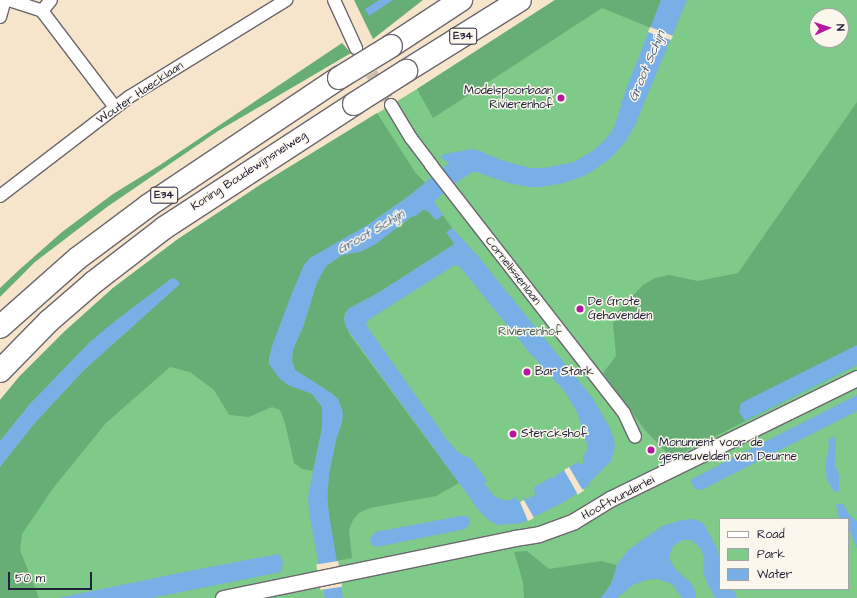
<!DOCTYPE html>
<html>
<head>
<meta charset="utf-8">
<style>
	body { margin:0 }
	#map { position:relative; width:857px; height:598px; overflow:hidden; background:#f6e4cb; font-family:"Architects Daughter",sans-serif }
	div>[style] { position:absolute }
	.green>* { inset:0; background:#7eca89 }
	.forest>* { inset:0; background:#66ae75 }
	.water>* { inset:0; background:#77afe6 }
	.pier>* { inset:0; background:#f6e4cb; transform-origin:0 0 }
	.river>* { height:20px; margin:-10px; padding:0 10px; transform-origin:10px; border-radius:10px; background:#77afe6 }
	.minor-tunnel>* { height:12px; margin-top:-6px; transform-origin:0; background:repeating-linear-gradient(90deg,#ccbdae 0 12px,transparent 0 18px) }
	.roads { filter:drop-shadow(1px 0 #6c666d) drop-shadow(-1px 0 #6c666d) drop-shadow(0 1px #6c666d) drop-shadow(0 -1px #6c666d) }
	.minor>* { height:12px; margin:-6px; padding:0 6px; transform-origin:6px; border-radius:6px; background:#fff }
	.tertiary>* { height:15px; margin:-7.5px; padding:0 7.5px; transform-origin:7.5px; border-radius:7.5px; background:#fff }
	.motorway>* { height:22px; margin:-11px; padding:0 11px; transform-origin:11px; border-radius:11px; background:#fff }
	.bridges { filter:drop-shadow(1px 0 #6c666d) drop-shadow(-1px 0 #6c666d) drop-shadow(0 1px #6c666d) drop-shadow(0 -1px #6c666d) }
	.motorway-bridge>* { height:22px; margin:-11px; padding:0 11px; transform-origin:11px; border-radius:11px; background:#fff }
	.dots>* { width:11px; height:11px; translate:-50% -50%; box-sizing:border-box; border:2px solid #fbf7ec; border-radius:50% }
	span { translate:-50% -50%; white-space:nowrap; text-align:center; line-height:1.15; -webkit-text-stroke:3px #fbf7ec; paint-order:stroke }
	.shield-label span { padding:1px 3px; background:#fbf7ec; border:1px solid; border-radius:3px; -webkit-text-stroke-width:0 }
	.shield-label { font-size:11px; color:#22223b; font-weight:700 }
	.poi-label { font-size:12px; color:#22223b }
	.right { translate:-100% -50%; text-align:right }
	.left { translate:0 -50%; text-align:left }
	.street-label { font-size:12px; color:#22223b }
	.park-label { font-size:12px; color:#425d56 }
	.water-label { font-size:13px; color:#445a7f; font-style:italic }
	.legend { position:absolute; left:719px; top:518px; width:130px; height:72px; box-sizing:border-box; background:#fbf7ec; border:1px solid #a4a2a5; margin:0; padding:5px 7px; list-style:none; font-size:12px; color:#22223b }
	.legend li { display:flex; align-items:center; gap:8px; height:20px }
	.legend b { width:20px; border:1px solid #a4a2a5 }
	.north { position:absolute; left:809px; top:8px; width:40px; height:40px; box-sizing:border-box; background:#fbf7ec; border:1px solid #a4a2a5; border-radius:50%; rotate:87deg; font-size:11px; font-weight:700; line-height:16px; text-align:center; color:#22223b }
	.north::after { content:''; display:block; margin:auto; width:14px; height:18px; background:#b5179e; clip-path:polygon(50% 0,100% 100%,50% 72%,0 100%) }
	.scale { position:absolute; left:8px; top:572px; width:84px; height:18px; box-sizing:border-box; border:2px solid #22223b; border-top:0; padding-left:5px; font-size:12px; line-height:14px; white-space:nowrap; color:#22223b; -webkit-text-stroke:3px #fbf7ec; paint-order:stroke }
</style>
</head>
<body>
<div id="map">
	<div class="green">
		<i style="clip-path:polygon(evenodd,555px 0,857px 0,857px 598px,0 598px,0 400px,19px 377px,65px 331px,113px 288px,178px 239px,260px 185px,417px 89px,555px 0,817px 16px,841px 16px,841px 40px,817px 40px,817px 16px,555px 0,720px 519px,848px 519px,848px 589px,720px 589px,720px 519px)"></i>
	</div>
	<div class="forest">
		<i style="clip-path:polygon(354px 0,423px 0,373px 39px)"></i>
		<i style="clip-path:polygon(555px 0,661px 0,651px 28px,602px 8px,433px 118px,417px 89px)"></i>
		<i style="clip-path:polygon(342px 43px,351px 53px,218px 131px,107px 207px,35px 262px,0 297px,0 288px,19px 270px,62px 232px,113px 194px,160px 165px)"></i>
		<i style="clip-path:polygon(857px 102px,857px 365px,672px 458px,645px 430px,603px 373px,616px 356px,613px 324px,618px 311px,643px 285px,655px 278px,669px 275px,698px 281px,738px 273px)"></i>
		<i style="clip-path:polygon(377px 113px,415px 172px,426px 184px,369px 224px,304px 265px,277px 333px,269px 358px,269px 364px,312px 394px,322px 407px,322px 428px,313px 471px,302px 469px,294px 463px,285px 423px,280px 410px,272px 407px,249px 417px,229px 415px,214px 390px,190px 372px,170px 367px,106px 423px,54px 487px,22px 534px,20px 550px,39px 598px,0 598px,0 467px,34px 424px,83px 371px,174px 289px,179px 284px,177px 280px,172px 278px,168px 281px,89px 343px,30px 404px,0 441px,0 400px,19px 377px,65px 331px,113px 288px,178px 239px,260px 185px)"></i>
		<i style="clip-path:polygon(421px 209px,428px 211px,436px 220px,443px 215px,452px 228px,447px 233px,454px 243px,453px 245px,378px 293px,352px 307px,345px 313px,344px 319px,350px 335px,459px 483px,436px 496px,370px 508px,359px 513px,353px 520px,349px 530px,352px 558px,336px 561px,330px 526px,327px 494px,329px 474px,336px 440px,342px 422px,343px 413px,338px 399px,331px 393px,295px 370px,292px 361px,293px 349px,303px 327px,317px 282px,326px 266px,342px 255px,360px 251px,404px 223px)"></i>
		<i style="clip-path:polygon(527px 551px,549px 569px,601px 561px,617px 565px,611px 584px,601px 598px,524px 598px,523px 582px,514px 552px)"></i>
	</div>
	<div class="water">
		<i style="clip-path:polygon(379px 0,393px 0,369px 16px,365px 9px)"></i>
		<i style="clip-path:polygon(661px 0,687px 0,635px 125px,626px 141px,612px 157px,598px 167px,586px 175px,564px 183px,541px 187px,529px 187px,508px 183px,476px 172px,472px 172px,462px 179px,450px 164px,440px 157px,444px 154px,474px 149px,501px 160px,530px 168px,544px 168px,574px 162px,594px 150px,605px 140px,614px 128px,625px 92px)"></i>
		<i style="clip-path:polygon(426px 184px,437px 198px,434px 202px,443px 215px,436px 220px,428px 211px,421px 209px,376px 244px,360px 252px,342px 255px,326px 266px,317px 282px,303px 327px,293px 349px,292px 361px,295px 370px,331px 393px,338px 399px,343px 413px,342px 422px,336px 440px,329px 474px,327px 502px,343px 598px,325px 598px,309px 513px,308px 496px,322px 428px,322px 407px,312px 394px,288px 385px,280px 379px,269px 364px,271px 349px,292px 293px,304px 265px,310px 258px,369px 224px)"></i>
		<i style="clip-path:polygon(evenodd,452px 228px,478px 256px,591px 396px,609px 426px,614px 439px,615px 447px,611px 461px,589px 483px,590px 485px,562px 503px,522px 523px,498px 525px,489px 520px,480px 512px,346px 327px,344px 319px,348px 309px,378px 293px,453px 245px,454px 243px,446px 232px,452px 228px,455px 265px,460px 267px,533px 357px,536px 355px,534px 357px,565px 392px,577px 412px,587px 444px,588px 449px,583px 456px,583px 464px,580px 464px,578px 462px,556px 475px,555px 478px,552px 477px,534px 487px,535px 495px,519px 502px,516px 497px,507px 501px,495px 497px,484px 483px,487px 481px,471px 459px,459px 453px,448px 441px,366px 325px,368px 320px,455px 265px)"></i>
		<i style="clip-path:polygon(172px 278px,177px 280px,180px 284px,83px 371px,34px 424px,0 467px,0 441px,30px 404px,89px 343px,115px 321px)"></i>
		<i style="clip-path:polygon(857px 345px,857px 365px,745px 421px,739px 412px,741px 403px)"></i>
		<i style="clip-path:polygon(857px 395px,857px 411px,723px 479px,702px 490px,695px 489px,690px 480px)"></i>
		<i style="clip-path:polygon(836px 436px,835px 464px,839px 476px,839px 491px,834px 492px,827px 480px,825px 465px,829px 446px,828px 440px)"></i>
		<i style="clip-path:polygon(836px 504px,843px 504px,848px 513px,857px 522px,857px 549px,848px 527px,848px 519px,839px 518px)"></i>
		<i style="clip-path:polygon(461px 516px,467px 516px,469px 518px,470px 524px,465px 529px,377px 547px,371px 545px,370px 539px,375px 532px)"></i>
		<i style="clip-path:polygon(694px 519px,703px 523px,717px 548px,720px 561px,720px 589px,733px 589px,737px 598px,715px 598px,707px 583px,703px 572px,704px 557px,701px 549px,692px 540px,682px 540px,672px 547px,669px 558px,675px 569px,690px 582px,694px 588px,696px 598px,682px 598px,672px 584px,658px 579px,646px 580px,633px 585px,617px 598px,601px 598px,611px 584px,617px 565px,628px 550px,662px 526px,682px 520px)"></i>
		<i style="clip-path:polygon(279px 554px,283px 562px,281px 572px,151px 598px,58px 598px,199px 569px)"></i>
	</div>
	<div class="pier">
		<i style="clip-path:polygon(650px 27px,673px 36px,671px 40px,648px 32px)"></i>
		<i style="clip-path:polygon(569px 467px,582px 489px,585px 490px,577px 495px,577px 493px,564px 470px)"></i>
		<i style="clip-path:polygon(524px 500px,534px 518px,528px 521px,520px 502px)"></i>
		<i style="left:338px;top:561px;width:26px;height:22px;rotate:81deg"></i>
	</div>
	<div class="river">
		<i style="left:411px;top:207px;width:70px;rotate:-39.2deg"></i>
		<i style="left:465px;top:163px;width:7px;rotate:-16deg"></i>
		<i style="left:472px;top:161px;width:7px"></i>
	</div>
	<div class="minor-tunnel">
		<i style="left:362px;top:58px;width:55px;rotate:58.3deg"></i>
	</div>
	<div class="roads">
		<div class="minor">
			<i style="left:9px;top:0;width:35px;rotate:18deg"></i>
			<i style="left:42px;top:11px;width:121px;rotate:52.8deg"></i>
			<i style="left:334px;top:0;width:53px;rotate:65.4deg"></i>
			<i style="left:42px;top:11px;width:14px;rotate:-51deg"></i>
			<i style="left:0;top:17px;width:18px;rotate:-74deg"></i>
			<i style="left:391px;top:105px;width:39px;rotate:59deg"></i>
			<i style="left:411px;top:138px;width:34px;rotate:53deg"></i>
			<i style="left:431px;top:165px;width:314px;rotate:52.1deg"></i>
			<i style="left:624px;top:413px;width:26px;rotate:65deg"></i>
			<i style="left:0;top:196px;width:163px;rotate:-37.5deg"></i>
			<i style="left:129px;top:97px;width:185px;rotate:-31.7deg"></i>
		</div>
		<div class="tertiary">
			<i style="left:223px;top:598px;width:298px;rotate:-11.6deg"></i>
			<i style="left:515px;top:538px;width:24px;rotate:-9deg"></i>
			<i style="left:539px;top:534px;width:37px;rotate:-20deg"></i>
			<i style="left:574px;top:521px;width:42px;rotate:-31.4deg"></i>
			<i style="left:610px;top:499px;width:275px;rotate:-26.1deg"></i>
		</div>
		<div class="motorway">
			<i style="left:391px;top:46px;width:84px;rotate:-33.3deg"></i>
			<i style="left:406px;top:71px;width:134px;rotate:-31.9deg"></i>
			<i style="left:0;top:327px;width:104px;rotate:-41.5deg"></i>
			<i style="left:78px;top:258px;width:89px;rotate:-36.7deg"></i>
			<i style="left:149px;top:205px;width:229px;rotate:-33.8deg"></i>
			<i style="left:0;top:371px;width:70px;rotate:-45.6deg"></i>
			<i style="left:49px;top:321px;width:60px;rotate:-40.9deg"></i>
			<i style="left:94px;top:282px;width:88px;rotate:-37.6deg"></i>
			<i style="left:164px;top:228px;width:227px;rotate:-33.1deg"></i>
		</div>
	</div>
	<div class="bridges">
		<div class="motorway-bridge">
			<i style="left:339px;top:78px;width:61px;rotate:-31.6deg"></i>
			<i style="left:354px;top:104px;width:62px;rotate:-32.4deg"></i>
		</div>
	</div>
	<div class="dots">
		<i style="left:561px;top:98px;background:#b5179e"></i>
		<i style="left:580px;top:309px;background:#b5179e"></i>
		<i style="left:527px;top:372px;background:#b5179e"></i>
		<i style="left:513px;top:434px;background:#b5179e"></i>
		<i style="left:651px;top:450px;background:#b5179e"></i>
	</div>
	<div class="shield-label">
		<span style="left:463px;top:36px">E34</span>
		<span style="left:164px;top:195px">E34</span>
	</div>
	<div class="poi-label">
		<span class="right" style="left:553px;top:98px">Modelspoorbaan<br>Rivierenhof</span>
		<span class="left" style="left:588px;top:309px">De Grote<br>Gehavenden</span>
		<span class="left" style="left:535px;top:372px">Bar Stark</span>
		<span class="left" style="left:521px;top:434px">Sterckshof</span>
		<span class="left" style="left:659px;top:450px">Monument voor de<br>gesneuvelden van Deurne</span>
	</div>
	<div class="street-label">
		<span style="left:140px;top:93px;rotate:-34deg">Wouter Haecklaan</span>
		<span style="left:249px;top:171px;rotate:-33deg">Koning Boudewijnsnelweg</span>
		<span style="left:513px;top:271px;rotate:52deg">Cornelissenlaan</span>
		<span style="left:618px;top:498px;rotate:-28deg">Hooftvunderlei</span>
	</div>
	<div class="park-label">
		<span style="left:530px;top:332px">Rivierenhof</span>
	</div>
	<div class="water-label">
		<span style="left:647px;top:66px;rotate:-67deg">Groot Schijn</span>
		<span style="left:371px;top:232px;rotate:-30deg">Groot Schijn</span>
	</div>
	<ul class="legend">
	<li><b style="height:5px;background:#fff"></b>Road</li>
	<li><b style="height:11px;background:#7eca89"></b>Park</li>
	<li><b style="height:11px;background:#77afe6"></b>Water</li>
	</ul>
	<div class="north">N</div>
	<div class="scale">50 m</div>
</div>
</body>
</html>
